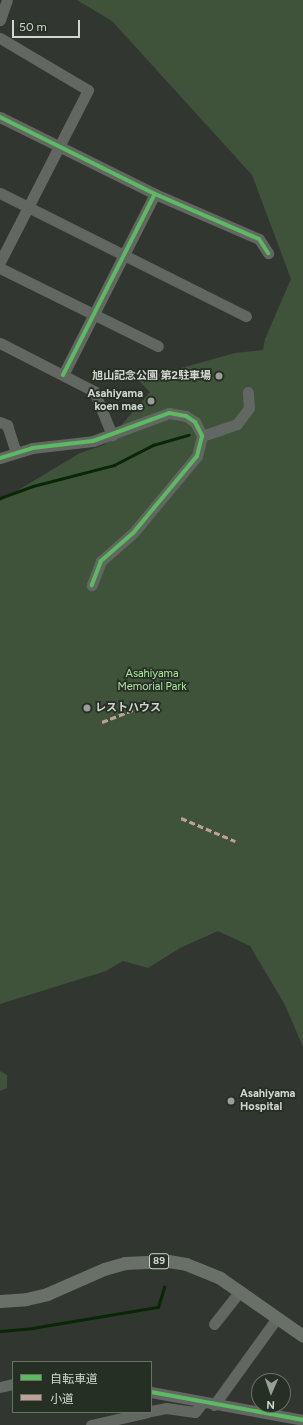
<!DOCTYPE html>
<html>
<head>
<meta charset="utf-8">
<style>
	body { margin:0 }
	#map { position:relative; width:303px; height:1425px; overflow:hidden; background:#313630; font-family:Figtree,"Noto Sans JP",sans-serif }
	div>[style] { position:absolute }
	.green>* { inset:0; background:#3f533a }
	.stream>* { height:2.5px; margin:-1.25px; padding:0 1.25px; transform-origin:1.25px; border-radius:1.25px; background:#082704 }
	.minor>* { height:11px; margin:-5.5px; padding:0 5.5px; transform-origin:5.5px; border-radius:5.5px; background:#636762 }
	.major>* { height:13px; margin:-6.5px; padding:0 6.5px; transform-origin:6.5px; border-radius:6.5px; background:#697067 }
	.quiet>* { height:3px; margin-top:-1.5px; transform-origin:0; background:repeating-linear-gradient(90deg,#bda197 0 6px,transparent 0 9px) }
	.cycleway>* { height:4px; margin:-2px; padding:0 2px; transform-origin:2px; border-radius:2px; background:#5cba63 }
	.dots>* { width:11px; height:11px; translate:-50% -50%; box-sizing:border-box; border:2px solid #262f23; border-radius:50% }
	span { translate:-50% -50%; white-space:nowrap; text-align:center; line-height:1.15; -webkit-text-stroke:3.5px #262f23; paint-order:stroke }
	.shield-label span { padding:1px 3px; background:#262f23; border:1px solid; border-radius:3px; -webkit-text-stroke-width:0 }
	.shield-label { font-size:10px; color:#d1d7d0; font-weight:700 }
	.poi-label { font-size:11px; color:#d1d7d0; font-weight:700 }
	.right { translate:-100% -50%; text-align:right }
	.left { translate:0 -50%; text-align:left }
	.park-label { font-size:11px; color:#aee7a0 }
	.legend { position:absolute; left:12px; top:1361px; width:140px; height:52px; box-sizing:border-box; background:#262f23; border:1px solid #6a7268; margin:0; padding:5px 7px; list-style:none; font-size:12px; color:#d1d7d0 }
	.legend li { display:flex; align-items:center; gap:8px; height:20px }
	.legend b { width:20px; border:1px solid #6a7268 }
	.north { position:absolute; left:251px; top:1373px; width:40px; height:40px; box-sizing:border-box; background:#262f23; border:1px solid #6a7268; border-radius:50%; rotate:182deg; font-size:11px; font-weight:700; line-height:16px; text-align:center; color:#d1d7d0 }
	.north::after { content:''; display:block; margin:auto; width:14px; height:18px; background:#999f98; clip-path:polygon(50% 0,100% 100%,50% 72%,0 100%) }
	.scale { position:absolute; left:12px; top:20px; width:68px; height:18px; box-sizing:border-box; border:2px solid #d1d7d0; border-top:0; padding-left:5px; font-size:12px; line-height:14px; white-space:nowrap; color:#d1d7d0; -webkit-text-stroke:3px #262f23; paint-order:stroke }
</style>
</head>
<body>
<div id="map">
	<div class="green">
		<i style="clip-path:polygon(77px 0,303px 0,303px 1047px,285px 1005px,250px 946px,218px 931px,180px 948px,148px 968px,123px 961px,106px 971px,0 1004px,0 501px,80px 453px,104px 445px,150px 392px,138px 380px,235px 353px,263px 350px,265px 339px,291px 279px,252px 175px,112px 21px)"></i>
		<i style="clip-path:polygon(0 1071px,7px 1075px,7px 1088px,0 1091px)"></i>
	</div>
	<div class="stream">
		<i style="left:0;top:498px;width:35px;rotate:-20deg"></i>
		<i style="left:33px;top:486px;width:84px;rotate:-14.5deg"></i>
		<i style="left:114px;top:465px;width:44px;rotate:-27.1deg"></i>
		<i style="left:153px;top:445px;width:37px;rotate:-16deg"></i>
		<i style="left:0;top:1331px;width:32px;rotate:-5deg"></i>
		<i style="left:32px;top:1328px;width:128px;rotate:-9.5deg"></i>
		<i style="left:158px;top:1307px;width:21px;rotate:-73deg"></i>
	</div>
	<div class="minor">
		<i style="left:0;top:20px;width:21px;rotate:-71deg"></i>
		<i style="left:0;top:38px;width:102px;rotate:30.6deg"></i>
		<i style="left:88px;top:90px;width:193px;rotate:117.1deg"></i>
		<i style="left:0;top:117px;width:173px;rotate:26.4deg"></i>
		<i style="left:155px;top:194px;width:113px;rotate:23.4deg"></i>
		<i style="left:259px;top:239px;width:17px;rotate:57deg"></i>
		<i style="left:0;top:193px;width:275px;rotate:26.6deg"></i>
		<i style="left:0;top:268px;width:176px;rotate:26.3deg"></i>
		<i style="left:0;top:343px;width:106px;rotate:27.1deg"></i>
		<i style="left:94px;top:391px;width:48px;rotate:67.8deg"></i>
		<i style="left:63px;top:375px;width:203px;rotate:-63.1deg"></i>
		<i style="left:0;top:422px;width:8px;rotate:23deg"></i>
		<i style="left:7px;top:425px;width:29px;rotate:72deg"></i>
		<i style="left:202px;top:436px;width:37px;rotate:-19deg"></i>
		<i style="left:237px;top:424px;width:20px;rotate:-53deg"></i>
		<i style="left:249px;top:408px;width:16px;rotate:-94deg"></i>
		<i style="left:0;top:458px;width:34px;rotate:-17deg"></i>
		<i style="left:32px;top:448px;width:61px;rotate:-6.5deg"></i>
		<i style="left:93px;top:441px;width:81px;rotate:-20.2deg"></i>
		<i style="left:169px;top:413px;width:17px;rotate:10deg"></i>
		<i style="left:186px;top:416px;width:11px;rotate:34deg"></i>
		<i style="left:195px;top:422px;width:16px;rotate:63deg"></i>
		<i style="left:202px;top:436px;width:21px;rotate:104deg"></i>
		<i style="left:197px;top:456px;width:100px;rotate:129.7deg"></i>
		<i style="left:133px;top:533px;width:43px;rotate:138.8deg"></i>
		<i style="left:101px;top:561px;width:26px;rotate:111deg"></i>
		<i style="left:214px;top:1324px;width:42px;rotate:-51.8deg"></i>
		<i style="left:0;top:1387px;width:13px;rotate:-13deg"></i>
		<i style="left:151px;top:1392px;width:155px;rotate:10.4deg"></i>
		<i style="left:214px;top:1405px;width:107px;rotate:-54.1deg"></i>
		<i style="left:151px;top:1411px;width:15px;rotate:-11deg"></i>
		<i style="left:166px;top:1408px;width:29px;rotate:8deg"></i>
		<i style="left:195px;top:1412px;width:11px;rotate:-52deg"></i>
		<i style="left:91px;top:1425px;width:58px;rotate:-12.8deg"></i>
	</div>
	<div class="major">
		<i style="left:0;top:1301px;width:26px;rotate:-4deg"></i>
		<i style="left:26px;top:1299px;width:22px;rotate:-13deg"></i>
		<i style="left:47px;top:1294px;width:62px;rotate:-23.7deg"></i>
		<i style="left:104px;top:1269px;width:22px;rotate:-16deg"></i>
		<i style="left:125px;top:1263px;width:43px;rotate:-2.7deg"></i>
		<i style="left:168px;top:1261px;width:18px;rotate:9deg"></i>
		<i style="left:186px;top:1264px;width:37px;rotate:22deg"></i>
		<i style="left:220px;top:1278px;width:101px;rotate:34.9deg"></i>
	</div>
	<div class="quiet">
		<i style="left:102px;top:722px;width:44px;rotate:-21.3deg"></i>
		<i style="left:181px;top:818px;width:59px;rotate:23.1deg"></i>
	</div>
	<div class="cycleway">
		<i style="left:0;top:117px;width:173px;rotate:26.4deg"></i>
		<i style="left:155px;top:194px;width:113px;rotate:23.4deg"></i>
		<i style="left:259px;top:239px;width:17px;rotate:57deg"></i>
		<i style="left:63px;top:375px;width:203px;rotate:-63.1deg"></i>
		<i style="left:0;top:458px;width:34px;rotate:-17deg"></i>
		<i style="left:32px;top:448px;width:61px;rotate:-6.5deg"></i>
		<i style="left:93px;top:441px;width:81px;rotate:-20.2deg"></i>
		<i style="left:169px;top:413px;width:17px;rotate:10deg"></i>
		<i style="left:186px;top:416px;width:11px;rotate:34deg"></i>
		<i style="left:195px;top:422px;width:16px;rotate:63deg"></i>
		<i style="left:202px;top:436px;width:21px;rotate:104deg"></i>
		<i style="left:197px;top:456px;width:100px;rotate:129.7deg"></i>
		<i style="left:133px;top:533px;width:43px;rotate:138.8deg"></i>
		<i style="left:101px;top:561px;width:26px;rotate:111deg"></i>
		<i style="left:151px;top:1392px;width:155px;rotate:10.4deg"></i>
	</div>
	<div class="dots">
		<i style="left:219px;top:376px;background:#999f98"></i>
		<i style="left:151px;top:401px;background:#999f98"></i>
		<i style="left:87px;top:708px;background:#999f98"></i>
		<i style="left:231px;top:1101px;background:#999f98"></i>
	</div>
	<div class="shield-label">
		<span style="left:159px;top:1261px">89</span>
	</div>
	<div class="poi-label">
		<span class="right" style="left:211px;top:376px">旭山記念公園 第2駐車場</span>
		<span class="right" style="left:143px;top:401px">Asahiyama<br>koen mae</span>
		<span class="left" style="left:95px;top:708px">レストハウス</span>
		<span class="left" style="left:240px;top:1101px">Asahiyama<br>Hospital</span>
	</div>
	<div class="park-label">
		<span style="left:152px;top:681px">Asahiyama<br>Memorial Park</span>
	</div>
	<ul class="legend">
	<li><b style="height:5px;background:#5cba63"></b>自転車道</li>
	<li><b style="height:5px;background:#bda197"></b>小道</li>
	</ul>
	<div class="north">N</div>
	<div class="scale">50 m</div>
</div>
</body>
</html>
